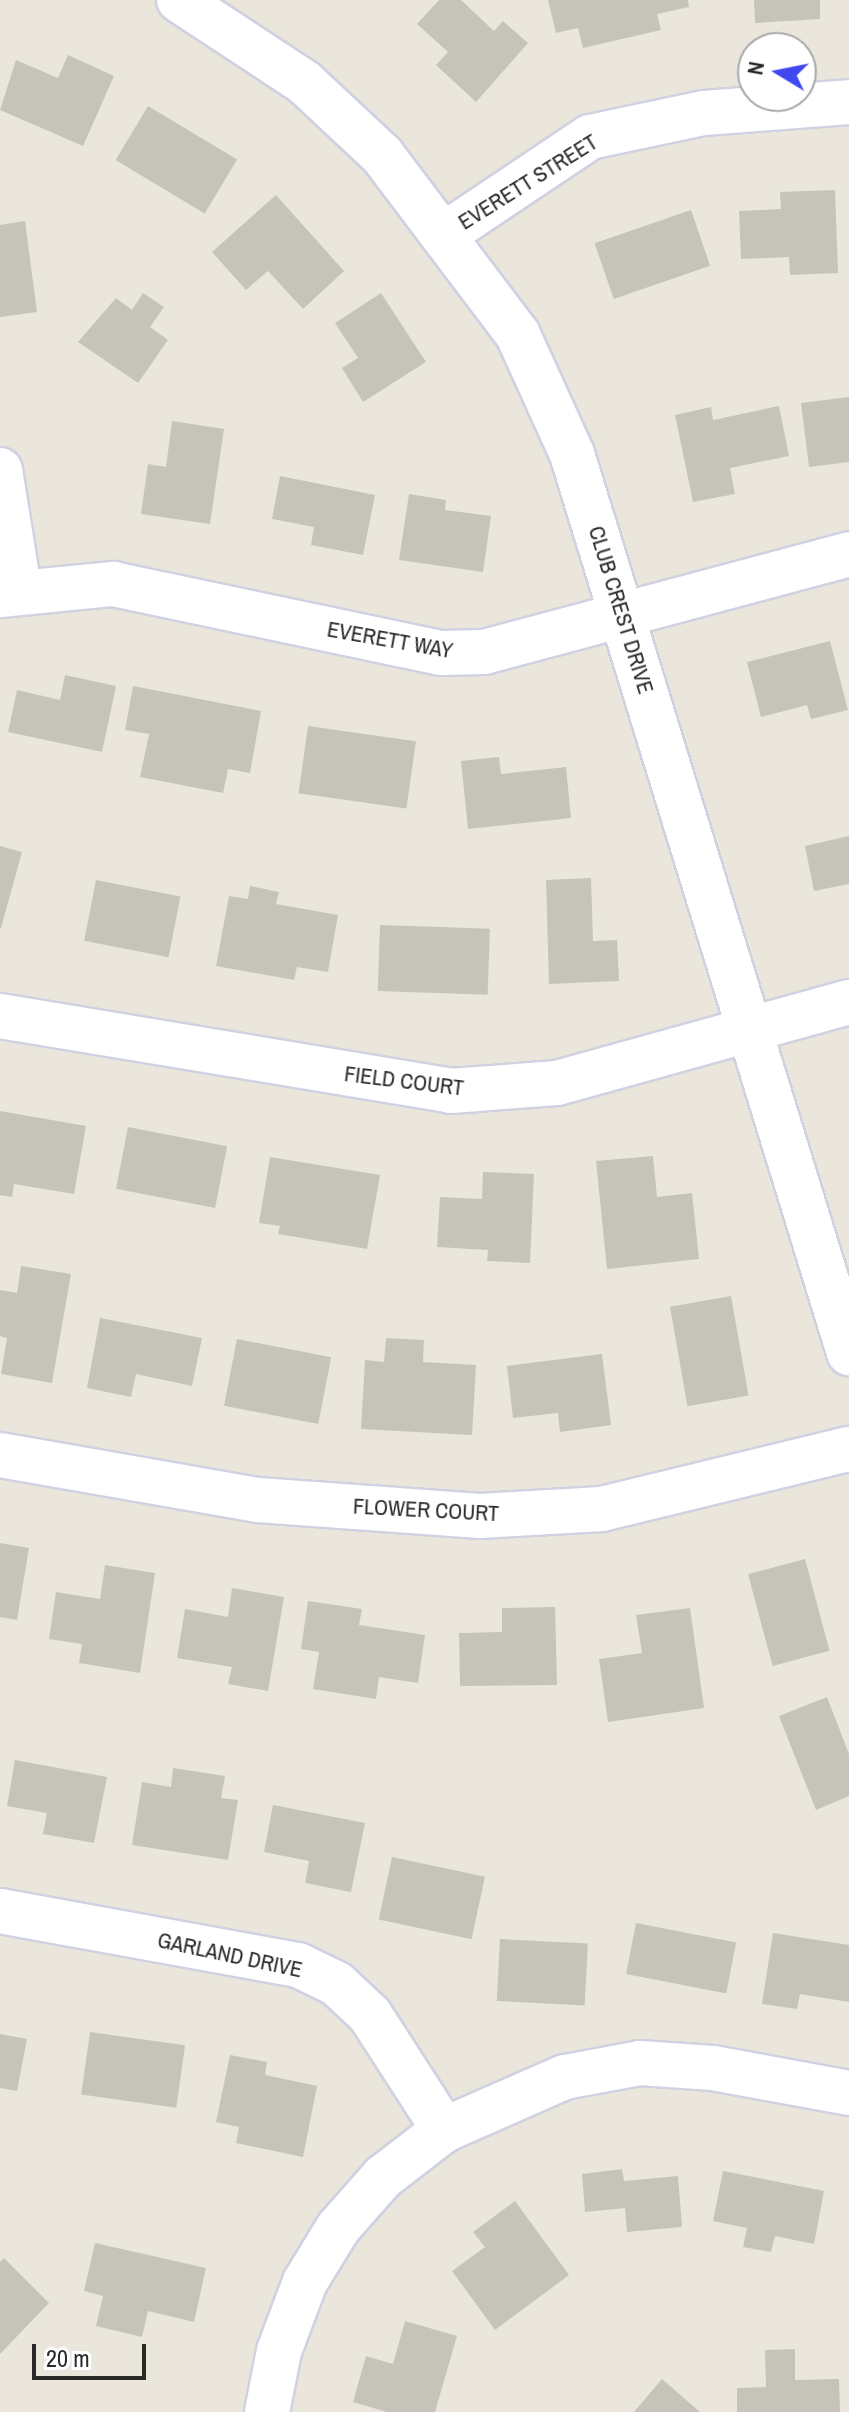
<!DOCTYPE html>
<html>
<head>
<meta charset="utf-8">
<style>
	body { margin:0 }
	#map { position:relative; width:849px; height:2412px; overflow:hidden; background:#eae6db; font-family:"Archivo Narrow",sans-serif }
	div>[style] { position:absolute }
	.building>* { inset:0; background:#c6c4ba; transform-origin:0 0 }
	.roads { filter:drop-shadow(2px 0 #d0d1e1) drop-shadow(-2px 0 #d0d1e1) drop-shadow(0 2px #d0d1e1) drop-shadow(0 -2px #d0d1e1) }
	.minor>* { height:44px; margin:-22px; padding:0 22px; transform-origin:22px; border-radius:22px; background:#fff }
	span { translate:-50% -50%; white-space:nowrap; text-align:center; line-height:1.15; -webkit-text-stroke:8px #fff; paint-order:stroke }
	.street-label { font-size:22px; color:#292929 }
	.north { position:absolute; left:737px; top:32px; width:80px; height:80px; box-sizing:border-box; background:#fff; border:2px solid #a9a9a9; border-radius:50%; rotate:280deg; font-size:22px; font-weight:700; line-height:32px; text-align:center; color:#292929 }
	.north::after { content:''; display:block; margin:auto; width:28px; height:36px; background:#4248f1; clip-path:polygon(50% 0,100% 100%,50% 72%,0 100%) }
	.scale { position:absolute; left:32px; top:2344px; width:114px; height:36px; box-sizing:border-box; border:4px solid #292929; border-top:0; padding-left:10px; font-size:24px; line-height:28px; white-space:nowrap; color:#292929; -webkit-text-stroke:6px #fff; paint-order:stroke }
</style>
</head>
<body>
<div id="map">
	<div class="building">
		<i style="clip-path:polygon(439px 0,461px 0,494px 31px,503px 21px,528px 43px,476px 102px,436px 65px,448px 52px,417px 24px)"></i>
		<i style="clip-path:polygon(548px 0,688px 0,689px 7px,657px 14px,661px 30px,583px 48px,578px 28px,556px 33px)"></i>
		<i style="clip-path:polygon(754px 0,820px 0,820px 19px,755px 23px)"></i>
		<i style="clip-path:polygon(68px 55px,114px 76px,83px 146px,0 110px,16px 60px,58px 78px)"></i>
		<i style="left:148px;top:106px;width:104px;height:63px;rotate:31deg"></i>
		<i style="clip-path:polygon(835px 190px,838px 273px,790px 275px,789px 257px,741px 259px,739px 211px,781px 209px,780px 192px)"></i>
		<i style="clip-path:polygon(276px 195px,344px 271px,303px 309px,268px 271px,246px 290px,212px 252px)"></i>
		<i style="left:691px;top:210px;width:59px;height:102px;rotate:71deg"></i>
		<i style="clip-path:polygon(25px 221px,37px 312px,0 317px,0 225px)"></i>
		<i style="clip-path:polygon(143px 293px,164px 307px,150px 327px,168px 340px,138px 383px,78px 342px,116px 298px,132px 310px)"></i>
		<i style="clip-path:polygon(381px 293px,426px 362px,363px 402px,342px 368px,358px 358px,335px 323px)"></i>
		<i style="clip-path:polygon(849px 397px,849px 462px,809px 467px,801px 403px)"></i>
		<i style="clip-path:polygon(779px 406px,789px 456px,730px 468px,735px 494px,693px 502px,675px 415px,711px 407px,713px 420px)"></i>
		<i style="clip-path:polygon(172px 421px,224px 429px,210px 524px,141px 514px,148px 464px,166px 467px)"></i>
		<i style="clip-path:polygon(280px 476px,375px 495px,363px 555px,311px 545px,314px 527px,272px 519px)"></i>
		<i style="clip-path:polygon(409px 494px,446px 500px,445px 510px,491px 516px,483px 572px,399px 560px)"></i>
		<i style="clip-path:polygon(830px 641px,848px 710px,811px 719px,807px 705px,761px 717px,747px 662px)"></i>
		<i style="clip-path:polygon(65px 675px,116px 686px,102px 752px,8px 732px,17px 690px,60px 700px)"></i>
		<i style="clip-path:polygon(133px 686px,261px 711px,250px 773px,228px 769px,223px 793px,140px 777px,149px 734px,125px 730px)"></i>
		<i style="left:308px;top:726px;width:109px;height:68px;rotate:8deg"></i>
		<i style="clip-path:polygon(499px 757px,501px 774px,566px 767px,571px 818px,468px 829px,461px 761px)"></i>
		<i style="clip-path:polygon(849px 836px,849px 884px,814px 891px,805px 846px)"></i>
		<i style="clip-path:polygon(0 846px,22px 852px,1px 928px,0 928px)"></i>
		<i style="clip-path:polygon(591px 878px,593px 941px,617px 940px,619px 981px,549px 984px,546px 880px)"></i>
		<i style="left:96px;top:880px;width:86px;height:62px;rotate:11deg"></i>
		<i style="clip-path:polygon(250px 886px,279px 892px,276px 904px,338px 915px,328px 972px,297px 967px,294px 980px,216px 966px,229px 896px,248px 899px)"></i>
		<i style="left:380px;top:925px;width:110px;height:66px;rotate:2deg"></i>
		<i style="clip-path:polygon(0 1111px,86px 1126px,74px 1194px,14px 1184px,12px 1197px,0 1195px)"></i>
		<i style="left:128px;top:1127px;width:101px;height:63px;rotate:11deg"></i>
		<i style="clip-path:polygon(653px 1156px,657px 1197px,692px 1193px,699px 1259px,607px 1269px,596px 1161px)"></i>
		<i style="clip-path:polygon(270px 1157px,380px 1175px,367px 1249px,278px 1234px,280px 1226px,259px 1223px)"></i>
		<i style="clip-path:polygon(483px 1172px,534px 1174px,530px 1263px,487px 1261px,488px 1250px,437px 1247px,440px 1197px,482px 1199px)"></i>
		<i style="clip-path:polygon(21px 1266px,71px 1274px,52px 1383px,1px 1374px,7px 1338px,0 1336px,0 1290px,17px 1293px)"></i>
		<i style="left:731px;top:1296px;width:101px;height:62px;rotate:80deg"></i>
		<i style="clip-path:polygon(100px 1318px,202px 1338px,192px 1386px,136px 1374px,131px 1397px,87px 1388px)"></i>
		<i style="clip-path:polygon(386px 1338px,424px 1340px,423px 1362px,476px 1365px,472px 1435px,361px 1429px,365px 1360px,384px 1362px)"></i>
		<i style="left:237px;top:1339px;width:96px;height:68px;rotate:11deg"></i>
		<i style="clip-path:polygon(602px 1354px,611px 1425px,560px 1432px,558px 1413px,513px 1418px,507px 1366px)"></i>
		<i style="clip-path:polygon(0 1543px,29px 1548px,17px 1620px,0 1617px)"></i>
		<i style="left:805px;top:1559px;width:95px;height:59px;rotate:75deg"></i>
		<i style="clip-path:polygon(105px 1565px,155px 1573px,140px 1673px,79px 1663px,82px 1644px,49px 1639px,56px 1592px,100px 1599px)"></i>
		<i style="clip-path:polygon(232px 1588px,284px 1597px,268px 1691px,228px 1684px,232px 1667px,177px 1658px,185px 1609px,228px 1617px)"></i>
		<i style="clip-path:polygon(308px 1601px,362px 1609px,359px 1625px,425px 1635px,418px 1683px,379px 1677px,376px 1699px,313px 1689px,319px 1652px,301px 1649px)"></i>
		<i style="clip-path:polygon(555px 1607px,557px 1685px,460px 1686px,459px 1633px,502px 1632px,502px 1608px)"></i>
		<i style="clip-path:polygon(690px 1608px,704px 1708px,608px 1722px,599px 1659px,642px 1653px,636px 1615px)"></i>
		<i style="clip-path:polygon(827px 1697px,849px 1754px,849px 1796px,816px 1810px,779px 1716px)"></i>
		<i style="clip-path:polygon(15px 1760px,107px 1777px,94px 1843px,43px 1834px,47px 1813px,7px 1806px)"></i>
		<i style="clip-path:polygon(173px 1768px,225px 1776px,221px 1798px,238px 1800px,228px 1860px,132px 1845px,142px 1782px,171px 1787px)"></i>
		<i style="clip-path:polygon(273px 1805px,365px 1823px,351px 1892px,305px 1883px,309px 1861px,264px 1852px)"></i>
		<i style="left:392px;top:1857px;width:95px;height:64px;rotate:12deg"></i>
		<i style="left:636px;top:1923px;width:102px;height:52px;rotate:11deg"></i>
		<i style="clip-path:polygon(773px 1933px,849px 1945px,849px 2002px,800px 1994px,797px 2009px,762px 2004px)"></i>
		<i style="left:500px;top:1939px;width:88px;height:62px;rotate:3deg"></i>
		<i style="left:90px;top:2032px;width:96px;height:63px;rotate:8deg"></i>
		<i style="clip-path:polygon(0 2034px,27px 2039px,17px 2091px,0 2088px)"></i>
		<i style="clip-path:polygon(230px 2055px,267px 2062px,265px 2075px,317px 2086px,303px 2157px,236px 2143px,239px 2127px,216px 2122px)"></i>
		<i style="clip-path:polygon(622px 2169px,624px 2181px,678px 2176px,682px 2227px,627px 2232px,625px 2208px,585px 2212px,582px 2174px)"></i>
		<i style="clip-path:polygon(723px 2171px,824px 2191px,814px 2244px,775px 2236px,771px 2252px,743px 2247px,747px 2228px,713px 2221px)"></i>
		<i style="clip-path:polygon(515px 2201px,569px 2275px,495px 2330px,452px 2271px,485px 2247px,473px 2232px)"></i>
		<i style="clip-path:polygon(95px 2243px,206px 2268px,194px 2322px,148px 2311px,142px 2337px,96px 2326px,103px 2296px,84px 2291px)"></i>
		<i style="clip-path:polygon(4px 2258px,49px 2303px,0 2354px,0 2262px)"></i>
		<i style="clip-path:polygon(405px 2321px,457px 2336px,435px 2412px,387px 2412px,353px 2402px,366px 2356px,393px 2364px)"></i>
		<i style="clip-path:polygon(795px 2349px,795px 2380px,839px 2379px,840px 2412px,737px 2412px,737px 2388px,766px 2387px,765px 2350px)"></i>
		<i style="clip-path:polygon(662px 2379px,700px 2412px,634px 2412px)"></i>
	</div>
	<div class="roads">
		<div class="minor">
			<i style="left:179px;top:0;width:149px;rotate:33.3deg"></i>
			<i style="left:304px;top:82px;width:107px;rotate:43.1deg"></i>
			<i style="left:382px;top:155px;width:226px;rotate:52.9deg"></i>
			<i style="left:518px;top:335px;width:131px;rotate:65.6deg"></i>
			<i style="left:572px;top:454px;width:941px;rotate:72.87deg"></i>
			<i style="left:445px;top:234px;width:174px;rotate:-33.8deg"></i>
			<i style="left:590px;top:137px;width:116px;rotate:-11.9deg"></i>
			<i style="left:704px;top:113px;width:145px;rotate:-4.3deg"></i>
			<i style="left:0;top:470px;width:121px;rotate:80.9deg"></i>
			<i style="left:0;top:595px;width:114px;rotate:-5.6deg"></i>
			<i style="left:113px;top:584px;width:335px;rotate:11.9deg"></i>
			<i style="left:441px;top:653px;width:43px;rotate:-1.3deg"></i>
			<i style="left:484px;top:652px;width:378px;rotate:-15deg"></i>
			<i style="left:0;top:1016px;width:457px;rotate:9.4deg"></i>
			<i style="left:451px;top:1091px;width:106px;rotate:-4.3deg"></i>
			<i style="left:557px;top:1083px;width:303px;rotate:-15.5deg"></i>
			<i style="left:0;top:1455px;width:262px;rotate:9.9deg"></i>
			<i style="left:258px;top:1500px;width:223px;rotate:4.1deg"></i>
			<i style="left:480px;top:1516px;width:122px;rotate:-3.3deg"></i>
			<i style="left:602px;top:1509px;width:254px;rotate:-13.7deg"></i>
			<i style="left:0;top:1911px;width:303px;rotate:10.3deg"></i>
			<i style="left:298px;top:1965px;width:43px;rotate:26deg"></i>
			<i style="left:337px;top:1984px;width:45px;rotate:43.2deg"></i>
			<i style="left:370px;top:2015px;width:137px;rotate:57.2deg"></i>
			<i style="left:267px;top:2412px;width:62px;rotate:-78.9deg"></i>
			<i style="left:279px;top:2351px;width:74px;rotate:-69.4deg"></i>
			<i style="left:305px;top:2282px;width:63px;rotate:-58.6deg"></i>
			<i style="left:338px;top:2228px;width:68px;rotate:-48.6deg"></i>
			<i style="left:383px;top:2177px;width:77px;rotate:-37.6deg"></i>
			<i style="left:444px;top:2130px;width:132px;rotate:-23.7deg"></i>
			<i style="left:565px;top:2077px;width:76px;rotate:-10.6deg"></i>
			<i style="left:640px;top:2063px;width:73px;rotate:3.9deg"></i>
			<i style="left:713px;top:2068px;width:138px;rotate:10.4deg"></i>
		</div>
	</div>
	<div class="street-label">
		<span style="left:528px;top:182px;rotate:-32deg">EVERETT STREET</span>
		<span style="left:621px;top:610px;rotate:73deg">CLUB CREST DRIVE</span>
		<span style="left:390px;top:640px;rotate:10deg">EVERETT WAY</span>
		<span style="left:404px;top:1081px;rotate:7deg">FIELD COURT</span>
		<span style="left:426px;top:1510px;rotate:3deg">FLOWER COURT</span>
		<span style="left:230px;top:1955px;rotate:12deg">GARLAND DRIVE</span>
	</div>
	<div class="north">N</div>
	<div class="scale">20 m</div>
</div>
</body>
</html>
